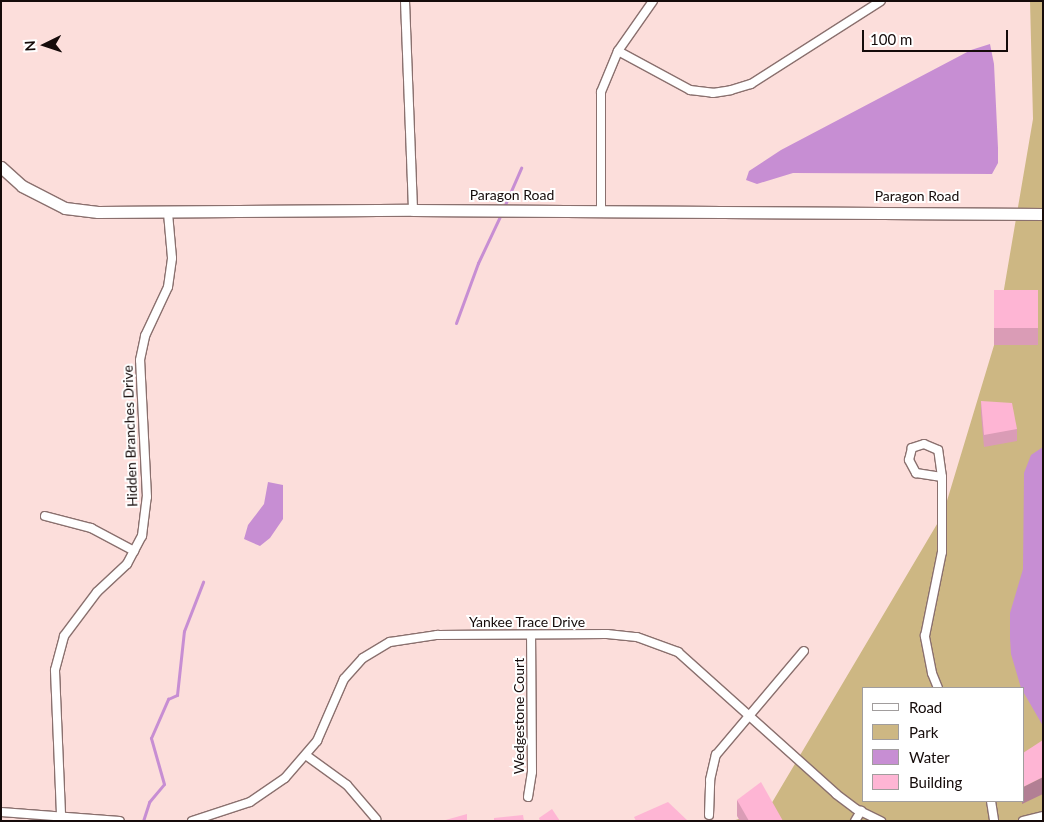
<!DOCTYPE html>
<html>
<head>
<meta charset="utf-8">
<style>
	body { margin:0 }
	#map { position:relative; width:1044px; height:822px; overflow:hidden; background:#fcdedb; font-family:Lato,sans-serif }
	div>[style] { position:absolute }
	.green>* { inset:0; background:#cdb783 }
	.water>* { inset:0; background:#c78ed3 }
	.stream>* { height:3px; margin:-1.5px; padding:0 1.5px; transform-origin:1.5px; border-radius:1.5px; background:#c78ed3 }
	.roads { filter:drop-shadow(1px 0 #8a706e) drop-shadow(-1px 0 #8a706e) drop-shadow(0 1px #8a706e) drop-shadow(0 -1px #8a706e) }
	.street>* { height:8px; margin:-4px; padding:0 4px; transform-origin:4px; border-radius:4px; background:#fff }
	.secondary>* { height:11px; margin:-5.5px; padding:0 5.5px; transform-origin:5.5px; border-radius:5.5px; background:#fff }
	.wall>* { inset:0; background:#da9cb6; transform-origin:0 0 }
	.shaded-wall>* { inset:0; background:#b27f94 }
	.building>* { inset:0; background:#feb5d4; transform-origin:0 0 }
	span { translate:-50% -50%; white-space:nowrap; text-align:center; line-height:1.15; -webkit-text-stroke:4px #fff; paint-order:stroke }
	.street-label { font-size:14px; color:#150b0a }
	.frame { position:absolute; inset:0; border:2px solid #150b0a; pointer-events:none }
	.legend { position:absolute; left:862px; top:687px; width:162px; height:115px; box-sizing:border-box; background:#fff; border:1px solid #a19d9d; margin:0; padding:6px 9px; list-style:none; font-size:15px; color:#150b0a }
	.legend li { display:flex; align-items:center; gap:10px; height:25px }
	.legend b { width:25px; border:1px solid #a19d9d }
	.north { position:absolute; left:20px; top:20px; width:50px; height:50px; -webkit-text-stroke:4px #fff; paint-order:stroke; rotate:266deg; font-size:14px; font-weight:700; line-height:20px; text-align:center; color:#150b0a }
	.north::after { content:''; display:block; margin:auto; width:18px; height:22px; background:#150b0a; clip-path:polygon(50% 0,100% 100%,50% 72%,0 100%) }
	.scale { position:absolute; left:862px; top:30px; width:146px; height:22px; box-sizing:border-box; border:2px solid #150b0a; border-top:0; padding-left:6px; font-size:15px; line-height:18px; white-space:nowrap; color:#150b0a; -webkit-text-stroke:4px #fff; paint-order:stroke }
</style>
</head>
<body>
<div id="map">
	<div class="green">
		<i style="clip-path:polygon(evenodd,1030px 1px,1043px 1px,1043px 821px,732px 821px,767px 811px,943px 514px,995px 342px,1033px 119px,1030px 1px,863px 688px,1023px 688px,1023px 801px,863px 801px,863px 688px)"></i>
	</div>
	<div class="water">
		<i style="clip-path:polygon(990px 44px,994px 64px,998px 148px,998px 163px,992px 174px,793px 173px,757px 184px,746px 180px,749px 171px,781px 150px,971px 50px)"></i>
		<i style="clip-path:polygon(1043px 447px,1043px 726px,1021px 688px,1011px 654px,1010px 638px,1010px 613px,1023px 569px,1024px 473px,1031px 455px)"></i>
		<i style="clip-path:polygon(268px 482px,283px 485px,283px 519px,270px 538px,260px 546px,244px 539px,248px 525px,264px 504px)"></i>
	</div>
	<div class="stream">
		<i style="left:504px;top:207px;width:43px;rotate:-66.4deg"></i>
		<i style="left:456px;top:323px;width:64px;rotate:-69.9deg"></i>
		<i style="left:478px;top:263px;width:56px;rotate:-64.8deg"></i>
		<i style="left:143px;top:821px;width:20px;rotate:-72deg"></i>
		<i style="left:149px;top:802px;width:23px;rotate:-50deg"></i>
		<i style="left:164px;top:784px;width:48px;rotate:-105.8deg"></i>
		<i style="left:151px;top:738px;width:43px;rotate:-66.4deg"></i>
		<i style="left:168px;top:699px;width:10px;rotate:-24deg"></i>
		<i style="left:177px;top:695px;width:64px;rotate:-83.8deg"></i>
		<i style="left:184px;top:631px;width:53px;rotate:-68.8deg"></i>
	</div>
	<div class="roads">
		<div class="street">
			<i style="left:405px;top:1px;width:209px;rotate:87.8deg"></i>
			<i style="left:618px;top:51px;width:82px;rotate:28.4deg"></i>
			<i style="left:690px;top:90px;width:23px;rotate:7deg"></i>
			<i style="left:713px;top:93px;width:18px;rotate:-9deg"></i>
			<i style="left:731px;top:90px;width:21px;rotate:-17deg"></i>
			<i style="left:751px;top:84px;width:154px;rotate:-32.6deg"></i>
			<i style="left:601px;top:210px;width:118px;rotate:-90deg"></i>
			<i style="left:601px;top:92px;width:44px;rotate:-67.5deg"></i>
			<i style="left:618px;top:51px;width:61px;rotate:-55deg"></i>
			<i style="left:45px;top:516px;width:48px;rotate:14.6deg"></i>
			<i style="left:91px;top:528px;width:49px;rotate:28.1deg"></i>
			<i style="left:938px;top:688px;width:16px;rotate:-112deg"></i>
			<i style="left:932px;top:673px;width:38px;rotate:-101deg"></i>
			<i style="left:925px;top:636px;width:86px;rotate:-78.6deg"></i>
			<i style="left:942px;top:552px;width:75px;rotate:-90deg"></i>
			<i style="left:942px;top:477px;width:27px;rotate:-98deg"></i>
			<i style="left:938px;top:450px;width:15px;rotate:-157deg"></i>
			<i style="left:924px;top:444px;width:13px;rotate:162deg"></i>
			<i style="left:912px;top:448px;width:12px;rotate:104deg"></i>
			<i style="left:909px;top:460px;width:15px;rotate:62deg"></i>
			<i style="left:916px;top:473px;width:26px;rotate:9deg"></i>
			<i style="left:307px;top:756px;width:49px;rotate:35.9deg"></i>
			<i style="left:347px;top:785px;width:45px;rotate:49.5deg"></i>
			<i style="left:528px;top:797px;width:25px;rotate:-81deg"></i>
			<i style="left:532px;top:772px;width:137px;rotate:-90.4deg"></i>
			<i style="left:991px;top:801px;width:20px;rotate:81deg"></i>
			<i style="left:1px;top:812px;width:119px;rotate:4.3deg"></i>
			<i style="left:61px;top:814px;width:144px;rotate:-92.4deg"></i>
			<i style="left:55px;top:670px;width:35px;rotate:-75deg"></i>
			<i style="left:64px;top:636px;width:55px;rotate:-53.1deg"></i>
			<i style="left:97px;top:592px;width:41px;rotate:-43deg"></i>
			<i style="left:127px;top:564px;width:32px;rotate:-62deg"></i>
			<i style="left:142px;top:536px;width:39px;rotate:-83deg"></i>
			<i style="left:147px;top:497px;width:137px;rotate:-92.9deg"></i>
			<i style="left:140px;top:360px;width:25px;rotate:-78deg"></i>
			<i style="left:145px;top:336px;width:54px;rotate:-64.9deg"></i>
			<i style="left:168px;top:287px;width:29px;rotate:-82deg"></i>
			<i style="left:172px;top:258px;width:45px;rotate:-95.1deg"></i>
			<i style="left:709px;top:815px;width:35px;rotate:-88deg"></i>
			<i style="left:710px;top:780px;width:26px;rotate:-77deg"></i>
			<i style="left:716px;top:755px;width:136px;rotate:-49.8deg"></i>
			<i style="left:192px;top:821px;width:61px;rotate:-18.1deg"></i>
			<i style="left:250px;top:802px;width:42px;rotate:-34.4deg"></i>
			<i style="left:285px;top:778px;width:49px;rotate:-49.1deg"></i>
			<i style="left:317px;top:741px;width:68px;rotate:-66.5deg"></i>
			<i style="left:344px;top:679px;width:28px;rotate:-48deg"></i>
			<i style="left:363px;top:658px;width:31px;rotate:-31deg"></i>
			<i style="left:390px;top:642px;width:48px;rotate:-8.5deg"></i>
			<i style="left:437px;top:635px;width:170px;rotate:-0.3deg"></i>
			<i style="left:607px;top:634px;width:30px;rotate:6deg"></i>
			<i style="left:637px;top:637px;width:44px;rotate:20.1deg"></i>
			<i style="left:678px;top:652px;width:212px;rotate:41.9deg"></i>
			<i style="left:836px;top:794px;width:25px;rotate:37deg"></i>
			<i style="left:856px;top:809px;width:28px;rotate:26deg"></i>
			<i style="left:855px;top:821px;width:12px;rotate:-59deg"></i>
			<i style="left:1023px;top:821px;width:21px;rotate:-14deg"></i>
		</div>
		<div class="secondary">
			<i style="left:1px;top:167px;width:28px;rotate:42deg"></i>
			<i style="left:22px;top:186px;width:48px;rotate:27.1deg"></i>
			<i style="left:65px;top:208px;width:33px;rotate:7deg"></i>
			<i style="left:98px;top:212px;width:315px;rotate:-0.4deg"></i>
			<i style="left:413px;top:210px;width:630px;rotate:0.36deg"></i>
		</div>
	</div>
	<div class="wall">
		<i style="left:994px;top:290px;width:44px;height:55px"></i>
		<i style="clip-path:polygon(981px 401px,1017px 429px,1017px 441px,984px 447px,981px 414px)"></i>
		<i style="clip-path:polygon(737px 800px,783px 821px,740px 821px,737px 816px)"></i>
	</div>
	<div class="shaded-wall">
		<i style="clip-path:polygon(1043px 777px,1043px 794px,1022px 804px,1023px 787px)"></i>
	</div>
	<div class="building">
		<i style="left:994px;top:290px;width:44px;height:38px"></i>
		<i style="clip-path:polygon(981px 401px,1012px 403px,1017px 429px,984px 435px)"></i>
		<i style="clip-path:polygon(1043px 740px,1043px 777px,1023px 787px,1023px 753px)"></i>
		<i style="clip-path:polygon(761px 782px,783px 821px,749px 821px,737px 800px)"></i>
		<i style="clip-path:polygon(668px 802px,688px 821px,636px 821px,634px 817px)"></i>
		<i style="clip-path:polygon(552px 809px,560px 821px,540px 821px,539px 818px)"></i>
		<i style="clip-path:polygon(467px 814px,467px 821px,442px 821px)"></i>
		<i style="clip-path:polygon(523px 815px,524px 821px,494px 821px,494px 818px)"></i>
	</div>
	<div class="street-label">
		<span style="left:512px;top:195px">Paragon Road</span>
		<span style="left:917px;top:196px">Paragon Road</span>
		<span style="left:130px;top:436px;rotate:-92deg">Hidden Branches Drive</span>
		<span style="left:527px;top:622px">Yankee Trace Drive</span>
		<span style="left:519px;top:716px;rotate:-90deg">Wedgestone Court</span>
	</div>
	<div class="frame"></div>
	<ul class="legend">
	<li><b style="height:6px;background:#fff"></b>Road</li>
	<li><b style="height:14px;background:#cdb783"></b>Park</li>
	<li><b style="height:14px;background:#c78ed3"></b>Water</li>
	<li><b style="height:14px;background:#feb5d4"></b>Building</li>
	</ul>
	<div class="north">N</div>
	<div class="scale">100 m</div>
</div>
</body>
</html>
